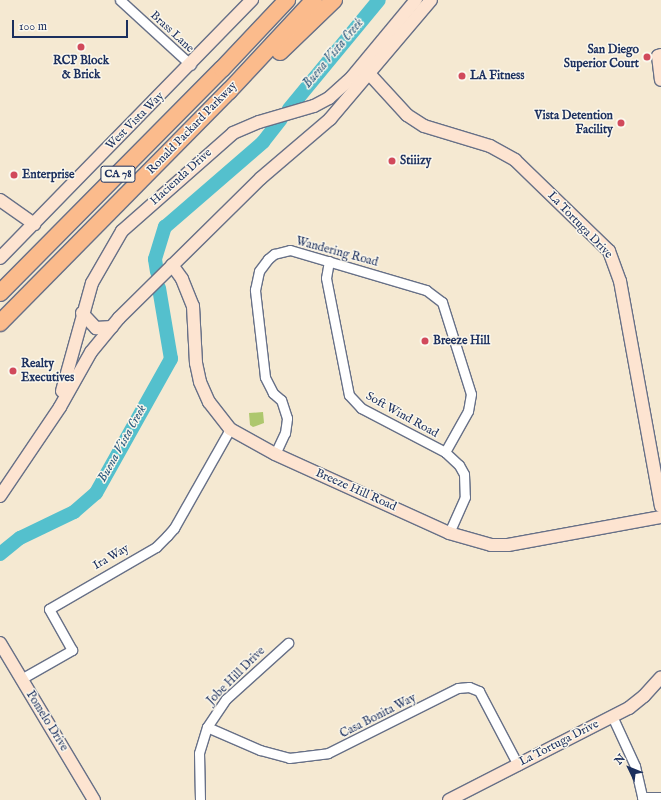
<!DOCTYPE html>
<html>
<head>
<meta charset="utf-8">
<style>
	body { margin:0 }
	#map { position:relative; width:661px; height:800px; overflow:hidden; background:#f5e9d2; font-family:"IM FELL English",serif }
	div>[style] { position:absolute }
	.green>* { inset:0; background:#adc76d }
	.river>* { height:14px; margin:-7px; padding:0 7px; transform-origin:7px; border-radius:7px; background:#54c0cd }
	.roads { filter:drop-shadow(1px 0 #677087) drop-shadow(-1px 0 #677087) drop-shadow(0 1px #677087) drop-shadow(0 -1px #677087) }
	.street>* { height:9px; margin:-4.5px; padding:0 4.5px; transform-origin:4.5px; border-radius:4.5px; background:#fff }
	.secondary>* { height:12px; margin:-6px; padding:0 6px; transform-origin:6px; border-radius:6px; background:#fde4d1 }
	.highway>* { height:16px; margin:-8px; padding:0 8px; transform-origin:8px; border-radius:8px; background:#fbbb8c }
	.dots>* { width:11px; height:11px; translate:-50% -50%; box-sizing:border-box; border:2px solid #fbf7ec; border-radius:50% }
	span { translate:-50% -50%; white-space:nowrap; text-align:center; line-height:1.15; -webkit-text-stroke:3px #fbf7ec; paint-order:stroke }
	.shield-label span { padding:1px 3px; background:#fbf7ec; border:1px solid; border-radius:3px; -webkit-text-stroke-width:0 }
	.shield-label { font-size:11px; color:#1b2f5e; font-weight:700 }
	.street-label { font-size:12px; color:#1b2f5e }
	.poi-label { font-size:12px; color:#1b2f5e; font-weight:700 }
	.right { translate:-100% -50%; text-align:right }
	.left { translate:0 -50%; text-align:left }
	.water-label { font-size:13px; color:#2c5a7f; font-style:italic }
	.north { position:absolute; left:609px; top:748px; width:40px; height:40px; -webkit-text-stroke:3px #fbf7ec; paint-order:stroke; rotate:313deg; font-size:11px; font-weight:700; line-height:16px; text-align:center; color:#1b2f5e }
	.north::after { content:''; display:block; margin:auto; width:14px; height:18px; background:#1b2f5e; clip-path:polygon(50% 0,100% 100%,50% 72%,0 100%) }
	.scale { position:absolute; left:12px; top:20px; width:116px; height:18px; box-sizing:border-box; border:2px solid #1b2f5e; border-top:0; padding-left:5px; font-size:12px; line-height:14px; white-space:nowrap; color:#1b2f5e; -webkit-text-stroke:3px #fbf7ec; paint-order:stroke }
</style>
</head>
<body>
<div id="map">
	<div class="green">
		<i style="clip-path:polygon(263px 412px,264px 423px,253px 427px,250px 425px,249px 413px)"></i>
	</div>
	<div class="river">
		<i style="left:289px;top:109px;width:141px;rotate:-50.5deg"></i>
		<i style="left:157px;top:272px;width:13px;rotate:-99deg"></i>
		<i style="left:155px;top:259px;width:34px;rotate:-73deg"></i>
		<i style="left:165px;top:227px;width:130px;rotate:-40.9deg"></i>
		<i style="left:263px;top:142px;width:29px;rotate:-52deg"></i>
		<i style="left:0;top:554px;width:26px;rotate:-39deg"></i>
		<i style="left:20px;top:538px;width:60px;rotate:-25.7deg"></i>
		<i style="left:74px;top:512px;width:29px;rotate:-41deg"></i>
		<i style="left:96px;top:493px;width:154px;rotate:-60.8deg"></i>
		<i style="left:171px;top:359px;width:72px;rotate:-99.6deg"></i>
	</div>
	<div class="roads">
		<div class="street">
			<i style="left:120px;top:0;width:96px;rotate:42.5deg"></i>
			<i style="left:329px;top:261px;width:17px;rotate:100deg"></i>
			<i style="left:326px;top:278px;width:119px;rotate:78.9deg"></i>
			<i style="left:349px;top:395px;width:18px;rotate:47deg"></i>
			<i style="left:361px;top:408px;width:95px;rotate:27.6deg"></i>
			<i style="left:445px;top:452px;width:19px;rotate:43deg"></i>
			<i style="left:459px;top:465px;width:10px;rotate:61deg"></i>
			<i style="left:464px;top:474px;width:23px;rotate:88deg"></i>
			<i style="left:465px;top:497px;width:39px;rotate:114deg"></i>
			<i style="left:275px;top:454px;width:23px;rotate:-65deg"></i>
			<i style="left:285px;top:433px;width:15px;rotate:-82deg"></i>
			<i style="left:287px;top:418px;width:19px;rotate:-108deg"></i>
			<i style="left:281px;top:400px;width:11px;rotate:-139deg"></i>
			<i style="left:273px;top:393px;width:18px;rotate:-117deg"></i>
			<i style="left:265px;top:377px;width:88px;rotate:-96.6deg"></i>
			<i style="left:255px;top:290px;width:19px;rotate:-78deg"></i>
			<i style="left:259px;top:271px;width:15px;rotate:-53deg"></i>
			<i style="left:268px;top:259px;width:8px;rotate:-40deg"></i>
			<i style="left:274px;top:254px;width:16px;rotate:-14deg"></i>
			<i style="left:290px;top:250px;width:142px;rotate:16.4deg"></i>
			<i style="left:426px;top:290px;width:20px;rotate:37deg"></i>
			<i style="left:442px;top:302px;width:96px;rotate:72.5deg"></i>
			<i style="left:471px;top:394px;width:17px;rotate:100deg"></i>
			<i style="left:468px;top:411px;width:47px;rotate:119.3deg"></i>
			<i style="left:21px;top:679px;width:59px;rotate:-29.6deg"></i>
			<i style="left:72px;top:650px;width:47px;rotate:-119.3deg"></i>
			<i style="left:49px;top:609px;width:124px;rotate:-30.1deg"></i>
			<i style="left:156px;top:547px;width:16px;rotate:-45deg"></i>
			<i style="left:167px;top:536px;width:11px;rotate:-49deg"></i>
			<i style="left:174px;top:528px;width:114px;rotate:-60.5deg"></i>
			<i style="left:612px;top:716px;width:55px;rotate:65.3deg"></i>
			<i style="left:635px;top:766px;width:35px;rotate:77deg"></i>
			<i style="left:207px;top:727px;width:58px;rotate:23.5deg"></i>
			<i style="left:260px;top:750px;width:30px;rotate:15deg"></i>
			<i style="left:289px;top:758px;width:39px;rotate:-7deg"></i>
			<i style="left:328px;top:753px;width:145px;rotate:-26.6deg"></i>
			<i style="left:458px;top:688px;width:11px;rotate:-5deg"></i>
			<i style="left:469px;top:687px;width:11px;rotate:22deg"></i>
			<i style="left:479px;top:691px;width:84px;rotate:62.2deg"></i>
			<i style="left:642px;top:797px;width:19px"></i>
			<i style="left:200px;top:800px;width:47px;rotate:-91.2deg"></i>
			<i style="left:199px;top:753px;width:27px;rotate:-73deg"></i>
			<i style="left:207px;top:727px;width:34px;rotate:-56deg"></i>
			<i style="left:226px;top:699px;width:84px;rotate:-42.1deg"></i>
		</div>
		<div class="secondary">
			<i style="left:661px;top:55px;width:3px;rotate:162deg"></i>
			<i style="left:658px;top:56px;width:24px;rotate:83deg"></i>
			<i style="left:363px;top:67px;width:65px;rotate:47.5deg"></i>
			<i style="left:407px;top:115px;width:20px;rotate:33deg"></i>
			<i style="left:424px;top:126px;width:69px;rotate:16.9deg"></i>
			<i style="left:490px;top:146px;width:29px;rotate:29deg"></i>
			<i style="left:515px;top:160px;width:131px;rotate:44.1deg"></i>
			<i style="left:609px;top:251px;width:32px;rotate:70deg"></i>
			<i style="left:620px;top:281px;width:229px;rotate:79.7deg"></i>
			<i style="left:0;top:200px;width:42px;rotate:35.2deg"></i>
			<i style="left:0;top:258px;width:361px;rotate:-45.7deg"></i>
			<i style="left:172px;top:265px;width:17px;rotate:54deg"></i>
			<i style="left:182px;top:279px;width:29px;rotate:68deg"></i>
			<i style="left:193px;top:306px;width:57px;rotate:87deg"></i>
			<i style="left:196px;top:363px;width:19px;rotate:78deg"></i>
			<i style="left:200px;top:382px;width:22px;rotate:66deg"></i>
			<i style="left:209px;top:402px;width:34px;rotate:52deg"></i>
			<i style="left:230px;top:429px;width:51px;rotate:29.1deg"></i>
			<i style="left:275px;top:454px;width:191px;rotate:24.4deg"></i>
			<i style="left:449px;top:533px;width:44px;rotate:15.9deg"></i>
			<i style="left:491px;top:545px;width:17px"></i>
			<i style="left:508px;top:545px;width:156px;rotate:-10.4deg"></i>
			<i style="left:82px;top:313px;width:21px;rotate:47deg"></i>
			<i style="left:96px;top:328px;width:16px;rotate:-4deg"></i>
			<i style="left:62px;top:391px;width:112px;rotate:-74.5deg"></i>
			<i style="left:92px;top:283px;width:60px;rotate:-60deg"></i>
			<i style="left:122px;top:231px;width:148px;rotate:-41.4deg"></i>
			<i style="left:233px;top:133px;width:28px;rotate:-23deg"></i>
			<i style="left:259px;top:122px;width:57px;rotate:-16.2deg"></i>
			<i style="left:314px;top:106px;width:17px;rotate:-28deg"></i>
			<i style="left:329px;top:98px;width:31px;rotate:-42deg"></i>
			<i style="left:352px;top:77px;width:100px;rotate:-50.3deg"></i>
			<i style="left:0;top:496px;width:107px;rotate:-56deg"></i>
			<i style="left:60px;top:407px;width:63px;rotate:-60.6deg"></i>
			<i style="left:91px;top:352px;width:44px;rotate:-50.5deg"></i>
			<i style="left:119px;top:318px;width:199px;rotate:-44.6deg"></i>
			<i style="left:261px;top:178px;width:91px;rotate:-40.5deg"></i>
			<i style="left:330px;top:119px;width:156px;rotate:-49.7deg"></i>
			<i style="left:0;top:643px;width:183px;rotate:59.1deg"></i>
			<i style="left:449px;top:800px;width:202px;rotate:-27.1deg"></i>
			<i style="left:629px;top:708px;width:19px;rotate:-39deg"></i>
			<i style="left:644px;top:696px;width:25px;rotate:-48deg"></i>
		</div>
		<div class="highway">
			<i style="left:280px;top:52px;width:75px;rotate:-43.9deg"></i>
			<i style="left:0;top:293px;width:315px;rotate:-45.3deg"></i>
			<i style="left:222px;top:69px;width:95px;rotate:-46.7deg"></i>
			<i style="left:0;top:323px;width:326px;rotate:-45.4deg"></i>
			<i style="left:229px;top:91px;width:125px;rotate:-47deg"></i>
		</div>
	</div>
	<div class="dots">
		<i style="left:81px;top:47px;background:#d1495b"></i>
		<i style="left:647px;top:57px;background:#d1495b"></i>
		<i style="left:462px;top:76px;background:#d1495b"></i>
		<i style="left:621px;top:123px;background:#d1495b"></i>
		<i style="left:392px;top:161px;background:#d1495b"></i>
		<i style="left:14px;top:175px;background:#d1495b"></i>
		<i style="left:425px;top:341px;background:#d1495b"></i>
		<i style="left:13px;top:371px;background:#d1495b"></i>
	</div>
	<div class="shield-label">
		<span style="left:118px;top:174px">CA 78</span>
	</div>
	<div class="street-label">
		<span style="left:172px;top:32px;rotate:43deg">Brass Lane</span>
		<span style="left:135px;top:121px;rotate:-45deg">West Vista Way</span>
		<span style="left:192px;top:128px;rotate:-46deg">Ronald Packard Parkway</span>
		<span style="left:181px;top:177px;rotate:-42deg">Hacienda Drive</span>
		<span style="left:580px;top:225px;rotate:46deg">La Tortuga Drive</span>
		<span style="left:337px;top:252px;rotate:15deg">Wandering Road</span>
		<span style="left:402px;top:415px;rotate:29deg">Soft Wind Road</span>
		<span style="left:356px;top:490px;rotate:24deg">Breeze Hill Road</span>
		<span style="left:111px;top:557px;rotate:-30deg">Ira Way</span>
		<span style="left:236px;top:676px;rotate:-45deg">Jobe Hill Drive</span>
		<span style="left:378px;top:716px;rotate:-27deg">Casa Bonita Way</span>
		<span style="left:47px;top:721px;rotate:58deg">Pomelo Drive</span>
		<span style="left:559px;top:743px;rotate:-27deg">La Tortuga Drive</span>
	</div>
	<div class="poi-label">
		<span class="right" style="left:639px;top:57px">San Diego<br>Superior Court</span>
		<span style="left:81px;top:68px">RCP Block<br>&amp; Brick</span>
		<span class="left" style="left:470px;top:76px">LA Fitness</span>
		<span class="right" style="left:613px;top:123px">Vista Detention<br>Facility</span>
		<span class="left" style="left:400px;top:161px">Stiiizy</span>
		<span class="left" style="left:22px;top:175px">Enterprise</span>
		<span class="left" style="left:433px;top:341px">Breeze Hill</span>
		<span class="left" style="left:21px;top:371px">Realty<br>Executives</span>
	</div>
	<div class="water-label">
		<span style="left:334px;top:54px;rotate:-50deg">Buena Vista Creek</span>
		<span style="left:123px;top:444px;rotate:-61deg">Buena Vista Creek</span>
	</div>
	<div class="north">N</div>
	<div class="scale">100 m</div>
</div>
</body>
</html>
